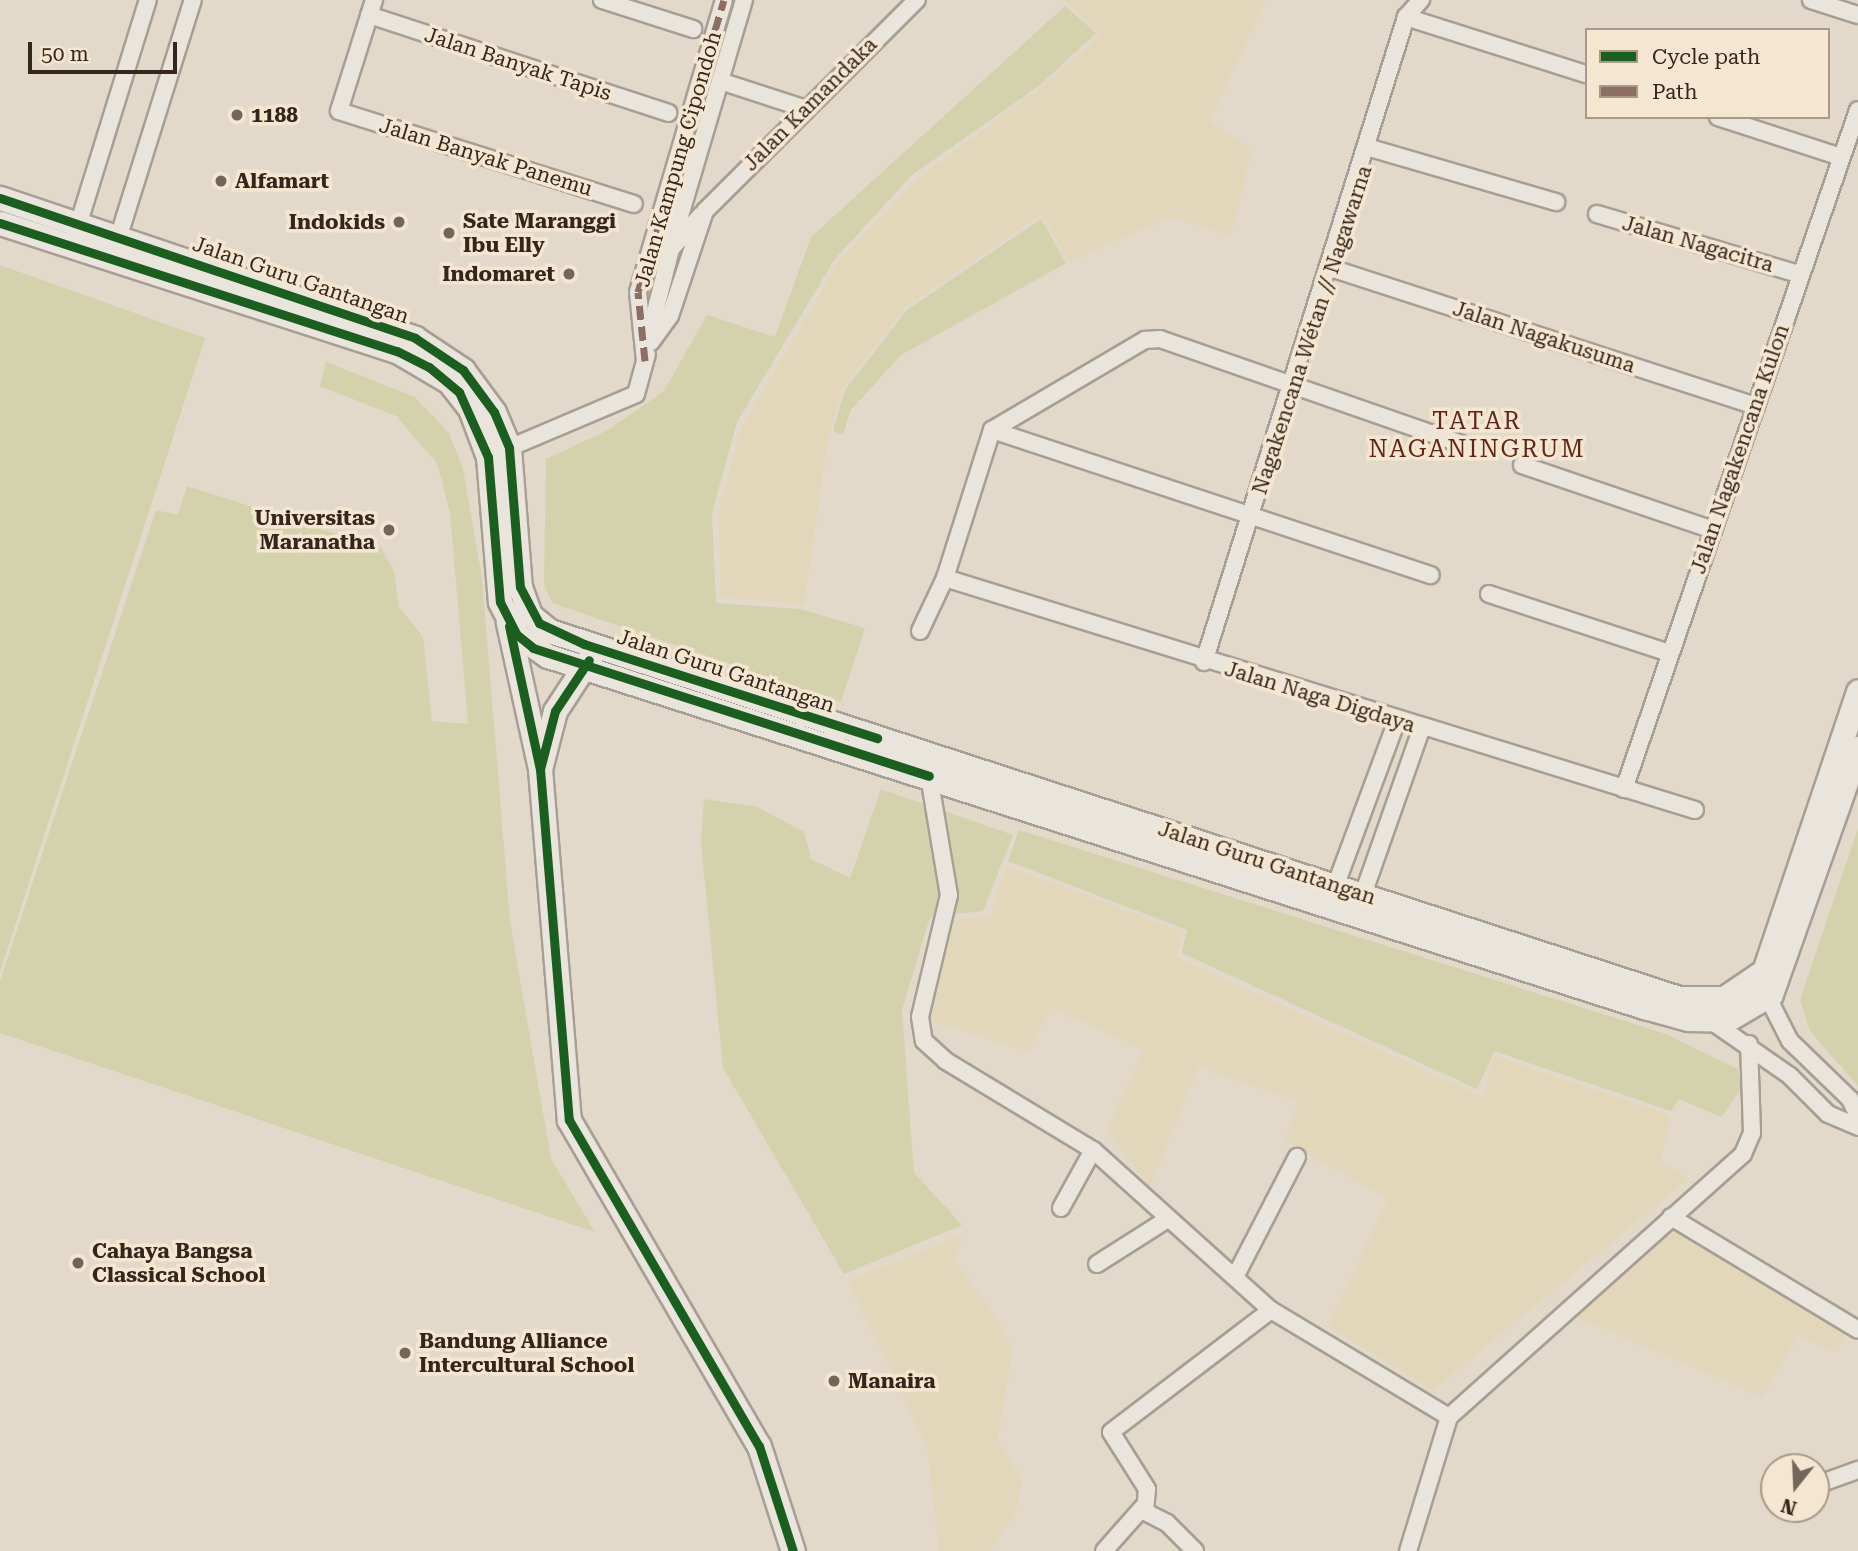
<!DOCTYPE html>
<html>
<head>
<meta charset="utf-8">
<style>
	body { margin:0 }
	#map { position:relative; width:1858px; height:1551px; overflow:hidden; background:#e2d9ca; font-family:"Roboto Serif",serif }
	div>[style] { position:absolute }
	.farmland>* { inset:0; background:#e2d7bb }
	.green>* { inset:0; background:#d4d1ad }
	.roads { filter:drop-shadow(2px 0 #a79e94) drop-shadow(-2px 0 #a79e94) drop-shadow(0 2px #a79e94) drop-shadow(0 -2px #a79e94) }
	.street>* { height:16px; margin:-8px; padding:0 8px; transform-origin:8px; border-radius:8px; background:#eae5dc }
	.secondary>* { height:23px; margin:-11.5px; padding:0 11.5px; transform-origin:11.5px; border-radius:11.5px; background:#eae5dc }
	.quiet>* { height:7px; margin-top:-3.5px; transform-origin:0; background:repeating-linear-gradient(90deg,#8d6e63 0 14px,transparent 0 21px) }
	.cycleway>* { height:9px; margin:-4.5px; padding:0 4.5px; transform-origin:4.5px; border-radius:4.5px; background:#1b5e20 }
	.dots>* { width:19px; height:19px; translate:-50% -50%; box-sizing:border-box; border:4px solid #f4e6d0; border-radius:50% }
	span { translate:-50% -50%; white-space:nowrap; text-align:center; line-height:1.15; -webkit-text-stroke:7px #f4e6d0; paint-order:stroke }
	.street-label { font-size:21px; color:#35261d }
	.poi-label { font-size:21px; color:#35261d; font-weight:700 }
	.left { translate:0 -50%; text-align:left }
	.right { translate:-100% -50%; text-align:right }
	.quarter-label { font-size:24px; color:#60251d; letter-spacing:2px }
	.legend { position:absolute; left:1585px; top:28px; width:245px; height:91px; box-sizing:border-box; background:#f4e6d0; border:2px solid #a89988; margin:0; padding:9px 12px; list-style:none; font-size:21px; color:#35261d }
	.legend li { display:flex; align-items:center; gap:14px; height:35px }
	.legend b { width:35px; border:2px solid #a89988 }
	.north { position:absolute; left:1760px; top:1453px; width:70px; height:70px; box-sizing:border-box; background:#f4e6d0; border:2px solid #a89988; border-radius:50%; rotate:198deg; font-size:19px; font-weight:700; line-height:28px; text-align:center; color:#35261d }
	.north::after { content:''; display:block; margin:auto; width:24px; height:32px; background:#72655a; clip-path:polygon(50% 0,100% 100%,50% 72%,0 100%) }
	.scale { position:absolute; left:28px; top:42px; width:149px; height:32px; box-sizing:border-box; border:4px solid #35261d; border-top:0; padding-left:9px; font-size:21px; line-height:24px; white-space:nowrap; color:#35261d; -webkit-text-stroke:5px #f4e6d0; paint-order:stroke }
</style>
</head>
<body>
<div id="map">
	<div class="farmland">
		<i style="clip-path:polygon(1064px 0,1266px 0,1209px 121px,1252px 150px,1231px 236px,1170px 217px,1069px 262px,1042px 214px,906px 307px,843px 387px,828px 440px,804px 604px,721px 597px,718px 511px,742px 426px,840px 260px,918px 178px,1053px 78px,1101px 35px)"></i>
		<i style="clip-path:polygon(1007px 866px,1182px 932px,1177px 957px,1483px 1097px,1494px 1056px,1671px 1116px,1660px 1162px,1689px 1178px,1433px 1390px,1328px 1326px,1388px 1199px,1285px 1141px,1299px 1102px,1198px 1066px,1150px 1186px,1107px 1131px,1143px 1050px,1052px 1007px,1028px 1052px,916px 1015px,945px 922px,990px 916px)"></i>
		<i style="clip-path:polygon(1665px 1225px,1849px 1328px,1836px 1352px,1797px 1336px,1763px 1397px,1561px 1311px)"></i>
		<i style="clip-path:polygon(963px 1235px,955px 1261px,1003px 1328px,1012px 1355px,998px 1439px,1022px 1481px,1016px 1511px,990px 1551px,939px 1551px,927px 1447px,848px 1280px)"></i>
	</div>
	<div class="green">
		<i style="clip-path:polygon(1065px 6px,1096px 33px,1040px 85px,912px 175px,834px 260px,737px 422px,712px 513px,716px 603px,800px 609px,865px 628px,841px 702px,552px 603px,544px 584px,546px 459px,608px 430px,664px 391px,707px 315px,775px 337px,811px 237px)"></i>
		<i style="clip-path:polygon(1041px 219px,1066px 263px,901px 355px,850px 411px,843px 435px,833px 431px,845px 390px,907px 310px)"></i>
		<i style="clip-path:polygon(0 265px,205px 338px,0 972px)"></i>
		<i style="clip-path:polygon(326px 362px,415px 397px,449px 433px,463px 469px,482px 578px,510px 921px,551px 1159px,595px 1232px,0 1033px,0 981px,156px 510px,178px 515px,187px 486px,381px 548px,394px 571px,399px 607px,423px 637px,432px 721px,468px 724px,450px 512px,437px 463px,396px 416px,320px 386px)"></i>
		<i style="clip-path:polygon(881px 789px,1013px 835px,983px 911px,930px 917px,902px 1010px,914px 1173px,962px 1225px,844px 1274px,723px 1068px,701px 843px,704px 799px,758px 807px,804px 832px,811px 859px,850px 878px)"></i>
		<i style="clip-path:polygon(1858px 828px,1858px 1086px,1810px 1031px,1800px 1000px)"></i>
		<i style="clip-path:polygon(1019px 830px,1666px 1034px,1738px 1069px,1742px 1087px,1722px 1117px,1679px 1099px,1671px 1111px,1494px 1051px,1477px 1089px,1182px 953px,1187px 930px,1008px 861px)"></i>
	</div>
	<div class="roads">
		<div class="street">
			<i style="left:374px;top:0;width:116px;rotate:107.5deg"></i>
			<i style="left:339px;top:111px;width:309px;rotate:17.5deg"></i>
			<i style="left:602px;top:0;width:96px;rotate:17.7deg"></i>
			<i style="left:1811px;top:0;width:49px;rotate:17.7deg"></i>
			<i style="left:369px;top:15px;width:315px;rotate:18.1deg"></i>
			<i style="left:1406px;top:17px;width:189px;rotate:17.6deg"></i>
			<i style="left:720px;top:81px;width:87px;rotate:18deg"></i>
			<i style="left:1718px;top:117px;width:129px;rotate:18deg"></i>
			<i style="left:1370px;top:148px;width:194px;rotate:16.2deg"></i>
			<i style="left:1597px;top:214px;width:210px;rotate:16.6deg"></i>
			<i style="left:76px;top:232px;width:243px;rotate:-72.8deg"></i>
			<i style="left:672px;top:243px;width:253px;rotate:-73.5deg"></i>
			<i style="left:116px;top:245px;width:257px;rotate:-72.6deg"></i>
			<i style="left:1331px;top:268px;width:447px;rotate:18deg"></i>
			<i style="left:651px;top:328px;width:81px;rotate:-75.8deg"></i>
			<i style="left:671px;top:249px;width:45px;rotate:-48.6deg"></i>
			<i style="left:651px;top:342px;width:32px;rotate:-54deg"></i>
			<i style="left:670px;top:316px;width:111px;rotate:-71.6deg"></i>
			<i style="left:705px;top:211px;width:299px;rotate:-44.9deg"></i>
			<i style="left:645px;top:361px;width:69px;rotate:-95.8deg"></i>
			<i style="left:638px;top:292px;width:304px;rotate:-73.6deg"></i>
			<i style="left:992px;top:430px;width:462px;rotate:18.3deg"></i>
			<i style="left:509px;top:448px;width:138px;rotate:-23deg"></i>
			<i style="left:636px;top:394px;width:41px;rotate:-74.6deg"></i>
			<i style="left:1522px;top:465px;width:202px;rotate:18.8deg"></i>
			<i style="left:945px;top:578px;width:785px;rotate:17.19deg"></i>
			<i style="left:1489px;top:594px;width:190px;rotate:18.1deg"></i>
			<i style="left:920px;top:631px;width:59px;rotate:-64.7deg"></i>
			<i style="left:945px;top:578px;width:155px;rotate:-72.4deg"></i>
			<i style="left:992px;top:430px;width:178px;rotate:-30.5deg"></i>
			<i style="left:1145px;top:340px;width:15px;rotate:-4deg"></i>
			<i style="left:1160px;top:339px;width:334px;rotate:19.2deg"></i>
			<i style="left:1204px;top:662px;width:676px;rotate:-72.61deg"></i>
			<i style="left:1406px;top:17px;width:23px;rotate:-49deg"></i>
			<i style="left:929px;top:776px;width:121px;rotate:80.5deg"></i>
			<i style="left:949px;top:895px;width:125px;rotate:103.4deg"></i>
			<i style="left:920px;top:1017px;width:24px;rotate:81deg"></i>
			<i style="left:924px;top:1041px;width:30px;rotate:42deg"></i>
			<i style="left:946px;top:1061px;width:172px;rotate:31.2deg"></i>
			<i style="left:1093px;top:1150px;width:239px;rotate:42deg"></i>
			<i style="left:1271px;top:1310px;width:208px;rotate:31deg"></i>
			<i style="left:1449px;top:1417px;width:140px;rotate:107deg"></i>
			<i style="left:1624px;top:789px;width:718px;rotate:-70.98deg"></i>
			<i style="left:1332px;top:895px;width:187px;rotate:-69.6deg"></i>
			<i style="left:1360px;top:903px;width:187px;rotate:-70.6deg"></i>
			<i style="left:1763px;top:988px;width:59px;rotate:63deg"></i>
			<i style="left:1790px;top:1041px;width:83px;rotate:44deg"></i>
			<i style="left:1850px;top:1099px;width:19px;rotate:65deg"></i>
			<i style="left:1711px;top:1021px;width:96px;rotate:34.8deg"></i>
			<i style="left:1790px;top:1076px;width:54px;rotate:45deg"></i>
			<i style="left:1828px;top:1114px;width:33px;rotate:23deg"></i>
			<i style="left:1061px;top:1208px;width:66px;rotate:-61.1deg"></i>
			<i style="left:1671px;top:1217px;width:218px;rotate:31.1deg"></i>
			<i style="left:1097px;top:1264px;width:82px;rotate:-32.5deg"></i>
			<i style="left:1236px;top:1275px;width:133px;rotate:-62.7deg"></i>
			<i style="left:1449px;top:1417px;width:394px;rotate:-41.8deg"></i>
			<i style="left:1743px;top:1154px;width:23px;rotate:-67deg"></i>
			<i style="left:1752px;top:1133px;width:89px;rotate:-91.9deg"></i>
			<i style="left:1816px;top:1485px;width:45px;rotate:-19.7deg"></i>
			<i style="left:1104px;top:1551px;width:60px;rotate:-48.4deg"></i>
			<i style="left:1195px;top:1551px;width:40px;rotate:-135deg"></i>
			<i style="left:1167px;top:1523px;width:25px;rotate:-153deg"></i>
			<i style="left:1145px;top:1512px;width:23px;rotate:-85deg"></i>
			<i style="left:1147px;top:1489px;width:67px;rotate:-122.3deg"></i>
			<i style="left:1111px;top:1432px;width:201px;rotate:-37.3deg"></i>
		</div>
		<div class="secondary">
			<i style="left:0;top:198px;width:438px;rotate:18.6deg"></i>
			<i style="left:415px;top:338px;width:58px;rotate:33.7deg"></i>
			<i style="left:463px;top:370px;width:52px;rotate:53.6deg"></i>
			<i style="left:494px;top:412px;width:39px;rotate:67deg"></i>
			<i style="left:509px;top:448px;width:139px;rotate:85.5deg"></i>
			<i style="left:520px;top:587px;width:30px;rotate:70deg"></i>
			<i style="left:530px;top:615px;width:26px;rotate:39deg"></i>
			<i style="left:550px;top:631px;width:1187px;rotate:18.01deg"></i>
			<i style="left:1679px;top:998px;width:45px"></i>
			<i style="left:1724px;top:998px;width:48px;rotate:-34deg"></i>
			<i style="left:1764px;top:971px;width:295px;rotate:-71.4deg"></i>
			<i style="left:0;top:223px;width:417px;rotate:17.9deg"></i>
			<i style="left:397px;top:351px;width:61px;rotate:30.8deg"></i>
			<i style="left:449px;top:382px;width:34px;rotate:52deg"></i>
			<i style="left:470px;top:409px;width:51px;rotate:69.4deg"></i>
			<i style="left:488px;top:457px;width:145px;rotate:85.3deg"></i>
			<i style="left:500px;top:602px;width:36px;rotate:63deg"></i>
			<i style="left:516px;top:634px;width:39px;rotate:35deg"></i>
			<i style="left:548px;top:656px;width:1151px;rotate:17.76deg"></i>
			<i style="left:1644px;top:1007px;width:46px;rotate:15.3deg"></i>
			<i style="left:1688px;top:1019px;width:39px;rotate:1deg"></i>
			<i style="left:1727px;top:1020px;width:51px;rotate:-30.6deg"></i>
			<i style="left:1771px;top:994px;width:261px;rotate:-70.5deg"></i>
			<i style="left:508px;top:623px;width:149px;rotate:77.6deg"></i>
			<i style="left:540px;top:769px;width:352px;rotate:85.3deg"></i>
			<i style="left:569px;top:1120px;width:377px;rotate:59.8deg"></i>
			<i style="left:759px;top:1446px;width:110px;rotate:72.1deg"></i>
			<i style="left:540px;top:769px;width:60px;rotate:-75.5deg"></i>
			<i style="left:555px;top:711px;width:66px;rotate:-56.8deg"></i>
		</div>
	</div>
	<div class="quiet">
		<i style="left:645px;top:361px;width:69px;rotate:-95.8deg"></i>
		<i style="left:638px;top:292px;width:304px;rotate:-73.6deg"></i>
	</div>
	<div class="cycleway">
		<i style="left:0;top:198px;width:438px;rotate:18.6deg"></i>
		<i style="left:415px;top:338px;width:58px;rotate:33.7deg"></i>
		<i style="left:463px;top:370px;width:52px;rotate:53.6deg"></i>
		<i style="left:494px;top:412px;width:39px;rotate:67deg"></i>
		<i style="left:509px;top:448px;width:139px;rotate:85.5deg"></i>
		<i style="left:520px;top:587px;width:41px;rotate:62.2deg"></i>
		<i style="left:539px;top:623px;width:50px;rotate:25deg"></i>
		<i style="left:584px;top:644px;width:308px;rotate:17.8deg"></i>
		<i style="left:0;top:223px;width:417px;rotate:17.9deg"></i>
		<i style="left:397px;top:351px;width:36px;rotate:27deg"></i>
		<i style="left:429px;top:367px;width:39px;rotate:40deg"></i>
		<i style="left:459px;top:392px;width:71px;rotate:66deg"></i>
		<i style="left:488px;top:457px;width:145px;rotate:85.3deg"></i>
		<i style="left:500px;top:602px;width:36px;rotate:63deg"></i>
		<i style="left:516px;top:634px;width:22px;rotate:39deg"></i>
		<i style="left:533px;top:648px;width:416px;rotate:17.9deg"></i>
		<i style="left:509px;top:626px;width:146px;rotate:77.8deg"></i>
		<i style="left:540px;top:769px;width:352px;rotate:85.3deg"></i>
		<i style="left:569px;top:1120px;width:377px;rotate:59.8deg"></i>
		<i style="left:759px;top:1446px;width:110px;rotate:72.1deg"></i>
		<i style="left:540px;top:769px;width:60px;rotate:-75.5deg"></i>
		<i style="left:555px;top:711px;width:61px;rotate:-56.3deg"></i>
	</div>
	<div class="dots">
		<i style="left:237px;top:115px;background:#72655a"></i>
		<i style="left:221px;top:181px;background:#72655a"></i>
		<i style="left:399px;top:222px;background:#72655a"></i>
		<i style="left:449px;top:233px;background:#72655a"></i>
		<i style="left:569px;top:274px;background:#72655a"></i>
		<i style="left:389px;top:530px;background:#72655a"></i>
		<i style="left:78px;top:1263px;background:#72655a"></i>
		<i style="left:405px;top:1353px;background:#72655a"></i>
		<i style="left:834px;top:1381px;background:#72655a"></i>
	</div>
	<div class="street-label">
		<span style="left:518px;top:64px;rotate:18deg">Jalan Banyak Tapis</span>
		<span style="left:810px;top:104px;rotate:-45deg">Jalan Kamandaka</span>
		<span style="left:486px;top:157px;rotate:17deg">Jalan Banyak Panemu</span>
		<span style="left:678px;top:159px;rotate:-74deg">Jalan Kampung Cipondoh</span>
		<span style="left:1698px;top:244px;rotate:16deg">Jalan Nagacitra</span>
		<span style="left:301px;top:280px;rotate:19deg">Jalan Guru Gantangan</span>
		<span style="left:1312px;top:330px;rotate:-72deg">Nagakencana Wétan // Nagawarna</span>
		<span style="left:1544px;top:337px;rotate:18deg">Jalan Nagakusuma</span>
		<span style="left:1740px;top:449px;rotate:-71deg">Jalan Nagakencana Kulon</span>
		<span style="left:726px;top:671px;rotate:18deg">Jalan Guru Gantangan</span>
		<span style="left:1320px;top:697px;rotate:17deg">Jalan Naga Digdaya</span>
		<span style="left:1267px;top:863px;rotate:18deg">Jalan Guru Gantangan</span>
	</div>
	<div class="poi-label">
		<span class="left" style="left:251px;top:115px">1188</span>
		<span class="left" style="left:235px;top:181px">Alfamart</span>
		<span class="left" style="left:463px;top:233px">Sate Maranggi<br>Ibu Elly</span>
		<span class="right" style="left:385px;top:222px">Indokids</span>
		<span class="right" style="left:555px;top:274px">Indomaret</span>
		<span class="right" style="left:375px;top:530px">Universitas<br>Maranatha</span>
		<span class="left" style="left:92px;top:1263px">Cahaya Bangsa<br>Classical School</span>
		<span class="left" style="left:419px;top:1353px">Bandung Alliance<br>Intercultural School</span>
		<span class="left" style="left:848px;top:1381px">Manaira</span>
	</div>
	<div class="quarter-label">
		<span style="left:1477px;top:436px">TATAR<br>NAGANINGRUM</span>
	</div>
	<ul class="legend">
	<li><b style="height:9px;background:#1b5e20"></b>Cycle path</li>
	<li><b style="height:9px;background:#8d6e63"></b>Path</li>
	</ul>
	<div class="north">N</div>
	<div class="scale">50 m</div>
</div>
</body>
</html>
